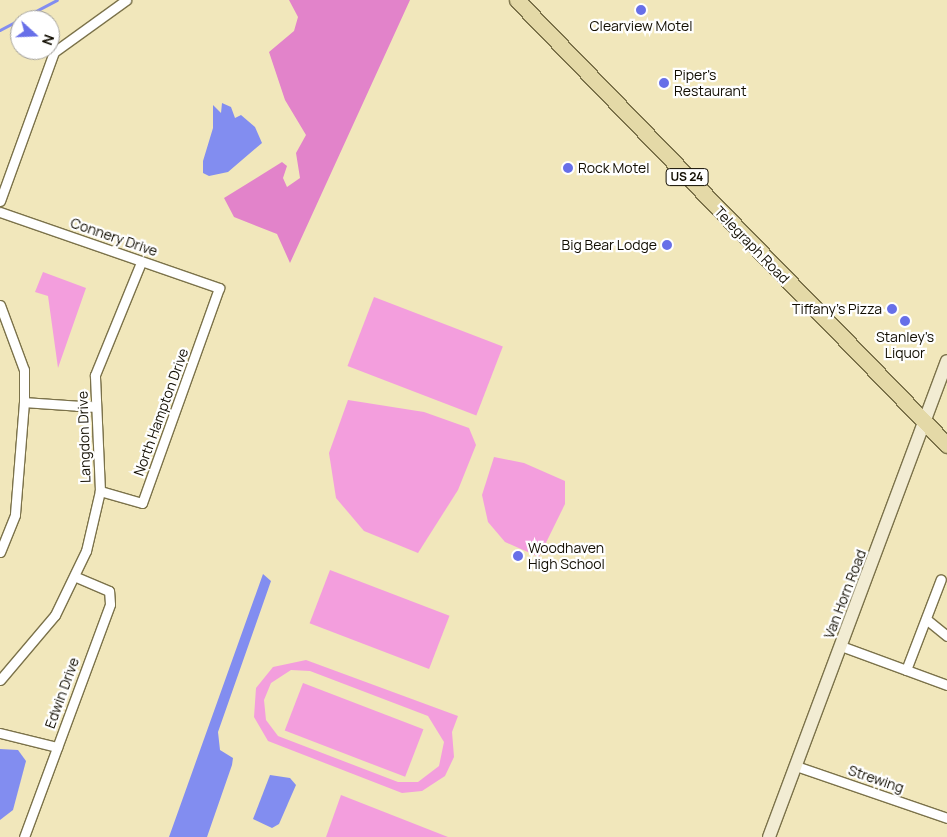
<!DOCTYPE html>
<html>
<head>
<meta charset="utf-8">
<style>
	body { margin:0 }
	#map { position:relative; width:947px; height:837px; overflow:hidden; background:#f1e7bb; font-family:Manrope,sans-serif }
	div>[style] { position:absolute }
	.green>* { inset:0; background:#f39edd; transform-origin:0 0 }
	.forest>* { inset:0; background:#e283ca }
	.water>* { inset:0; background:#828df0 }
	.stream>* { height:2.5px; margin:-1.25px; padding:0 1.25px; transform-origin:1.25px; border-radius:1.25px; background:#828df0 }
	.roads { filter:drop-shadow(1px 0 #7b724a) drop-shadow(-1px 0 #7b724a) drop-shadow(0 1px #7b724a) drop-shadow(0 -1px #7b724a) }
	.street>* { height:9px; margin:-4.5px; padding:0 4.5px; transform-origin:4.5px; border-radius:4.5px; background:#fff }
	.secondary>* { height:12px; margin:-6px; padding:0 6px; transform-origin:6px; border-radius:6px; background:#f2ecd3 }
	.primary>* { height:15px; margin:-7.5px; padding:0 7.5px; transform-origin:7.5px; border-radius:7.5px; background:#e4d9a7 }
	.dots>* { width:14px; height:14px; translate:-50% -50%; box-sizing:border-box; border:2px solid #fff; border-radius:50% }
	span { translate:-50% -50%; white-space:nowrap; text-align:center; line-height:1.15; -webkit-text-stroke:4.5px #fff; paint-order:stroke }
	.shield-label span { padding:1px 4px; background:#fff; border:1px solid; border-radius:4px; -webkit-text-stroke-width:0 }
	.shield-label { font-size:12px; color:#110d01; font-weight:700 }
	.poi-label { font-size:14px; color:#110d01 }
	.left { translate:0 -50%; text-align:left }
	.right { translate:-100% -50%; text-align:right }
	.street-label { font-size:14px; color:#110d01 }
	.north { position:absolute; left:10px; top:10px; width:50px; height:50px; box-sizing:border-box; background:#fff; border:1px solid #a09e99; border-radius:50%; rotate:110deg; font-size:14px; font-weight:700; line-height:20px; text-align:center; color:#110d01 }
	.north::after { content:''; display:block; margin:auto; width:18px; height:22px; background:#676fe8; clip-path:polygon(50% 0,100% 100%,50% 72%,0 100%) }
</style>
</head>
<body>
<div id="map">
	<div class="green">
		<i style="clip-path:polygon(43px 272px,86px 288px,58px 368px,48px 296px,35px 292px)"></i>
		<i style="left:374px;top:297px;width:138px;height:74px;rotate:21deg"></i>
		<i style="clip-path:polygon(348px 400px,424px 412px,469px 428px,476px 445px,458px 490px,418px 553px,364px 531px,336px 498px,329px 453px)"></i>
		<i style="clip-path:polygon(494px 457px,524px 463px,565px 481px,565px 504px,539px 557px,505px 542px,488px 522px,482px 495px)"></i>
		<i style="left:330px;top:570px;width:128px;height:57px;rotate:21deg"></i>
		<i style="clip-path:polygon(evenodd,306px 660px,458px 716px,452px 732px,454px 757px,445px 776px,422px 791px,402px 793px,268px 741px,254px 717px,256px 688px,273px 667px,306px 660px,291px 670px,310px 671px,428px 716px,444px 742px,439px 766px,418px 782px,398px 782px,278px 736px,266px 720px,264px 700px,271px 683px,291px 670px)"></i>
		<i style="left:303px;top:683px;width:129px;height:51px;rotate:21deg"></i>
		<i style="clip-path:polygon(341px 795px,448px 837px,326px 837px)"></i>
	</div>
	<div class="forest">
		<i style="clip-path:polygon(289px 0,410px 0,290px 263px,277px 234px,234px 217px,224px 198px,282px 162px,287px 166px,283px 178px,287px 187px,300px 178px,296px 153px,306px 135px,285px 100px,269px 52px,294px 31px,298px 17px)"></i>
	</div>
	<div class="water">
		<i style="clip-path:polygon(222px 103px,231px 107px,235px 118px,241px 115px,255px 127px,262px 143px,228px 172px,209px 176px,203px 173px,203px 161px,213px 128px,213px 105px,221px 113px)"></i>
		<i style="clip-path:polygon(263px 574px,271px 581px,218px 732px,220px 750px,233px 758px,232px 765px,207px 837px,169px 837px)"></i>
		<i style="clip-path:polygon(0 749px,18px 750px,26px 761px,13px 810px,0 820px)"></i>
		<i style="clip-path:polygon(270px 775px,290px 778px,296px 785px,279px 824px,272px 828px,253px 819px)"></i>
	</div>
	<div class="stream">
		<i style="left:0;top:30px;width:64px;rotate:-27.8deg"></i>
	</div>
	<div class="roads">
		<div class="street">
			<i style="left:0;top:201px;width:158px;rotate:-70.1deg"></i>
			<i style="left:54px;top:52px;width:89px;rotate:-35.8deg"></i>
			<i style="left:0;top:212px;width:232px;rotate:19.1deg"></i>
			<i style="left:219px;top:288px;width:228px;rotate:109.7deg"></i>
			<i style="left:142px;top:503px;width:44px;rotate:-164.1deg"></i>
			<i style="left:0;top:305px;width:69px;rotate:69.7deg"></i>
			<i style="left:24px;top:370px;width:32px;rotate:90deg"></i>
			<i style="left:24px;top:402px;width:113px;rotate:94.6deg"></i>
			<i style="left:15px;top:515px;width:40px;rotate:112deg"></i>
			<i style="left:24px;top:402px;width:71px;rotate:4deg"></i>
			<i style="left:926px;top:619px;width:27px;rotate:39deg"></i>
			<i style="left:841px;top:646px;width:113px;rotate:20.2deg"></i>
			<i style="left:906px;top:670px;width:97px;rotate:-69deg"></i>
			<i style="left:0;top:680px;width:85px;rotate:-49.8deg"></i>
			<i style="left:55px;top:615px;width:71px;rotate:-64.2deg"></i>
			<i style="left:86px;top:551px;width:62px;rotate:-76.9deg"></i>
			<i style="left:100px;top:491px;width:116px;rotate:-92.5deg"></i>
			<i style="left:95px;top:375px;width:122px;rotate:-67.8deg"></i>
			<i style="left:0;top:733px;width:59px;rotate:13.8deg"></i>
			<i style="left:796px;top:766px;width:160px;rotate:19deg"></i>
			<i style="left:24px;top:837px;width:248px;rotate:-69.7deg"></i>
			<i style="left:110px;top:604px;width:13px;rotate:-94deg"></i>
			<i style="left:109px;top:591px;width:36px;rotate:-157deg"></i>
		</div>
		<div class="secondary">
			<i style="left:769px;top:837px;width:508px;rotate:-69.5deg"></i>
		</div>
		<div class="primary">
			<i style="left:517px;top:0;width:619px;rotate:45.98deg"></i>
		</div>
	</div>
	<div class="dots">
		<i style="left:641px;top:10px;background:#676fe8"></i>
		<i style="left:664px;top:83px;background:#676fe8"></i>
		<i style="left:568px;top:168px;background:#676fe8"></i>
		<i style="left:667px;top:245px;background:#676fe8"></i>
		<i style="left:892px;top:309px;background:#676fe8"></i>
		<i style="left:905px;top:321px;background:#676fe8"></i>
		<i style="left:518px;top:556px;background:#676fe8"></i>
	</div>
	<div class="shield-label">
		<span style="left:687px;top:177px">US 24</span>
	</div>
	<div class="poi-label">
		<span style="left:641px;top:26px">Clearview Motel</span>
		<span class="left" style="left:674px;top:83px">Piper's<br>Restaurant</span>
		<span class="left" style="left:578px;top:168px">Rock Motel</span>
		<span class="right" style="left:657px;top:245px">Big Bear Lodge</span>
		<span class="right" style="left:882px;top:309px">Tiffany's Pizza</span>
		<span style="left:905px;top:345px">Stanley's<br>Liquor</span>
		<span class="left" style="left:528px;top:556px">Woodhaven<br>High School</span>
	</div>
	<div class="street-label">
		<span style="left:114px;top:237px;rotate:19deg">Connery Drive</span>
		<span style="left:752px;top:245px;rotate:46deg">Telegraph Road</span>
		<span style="left:161px;top:412px;rotate:-70deg">North Hampton Drive</span>
		<span style="left:84px;top:437px;rotate:-92deg">Langdon Drive</span>
		<span style="left:845px;top:594px;rotate:-69deg">Van Horn Road</span>
		<span style="left:62px;top:693px;rotate:-70deg">Edwin Drive</span>
		<span style="left:876px;top:779px;rotate:19deg">Strewing</span>
	</div>
	<div class="north">N</div>
</div>
</body>
</html>
